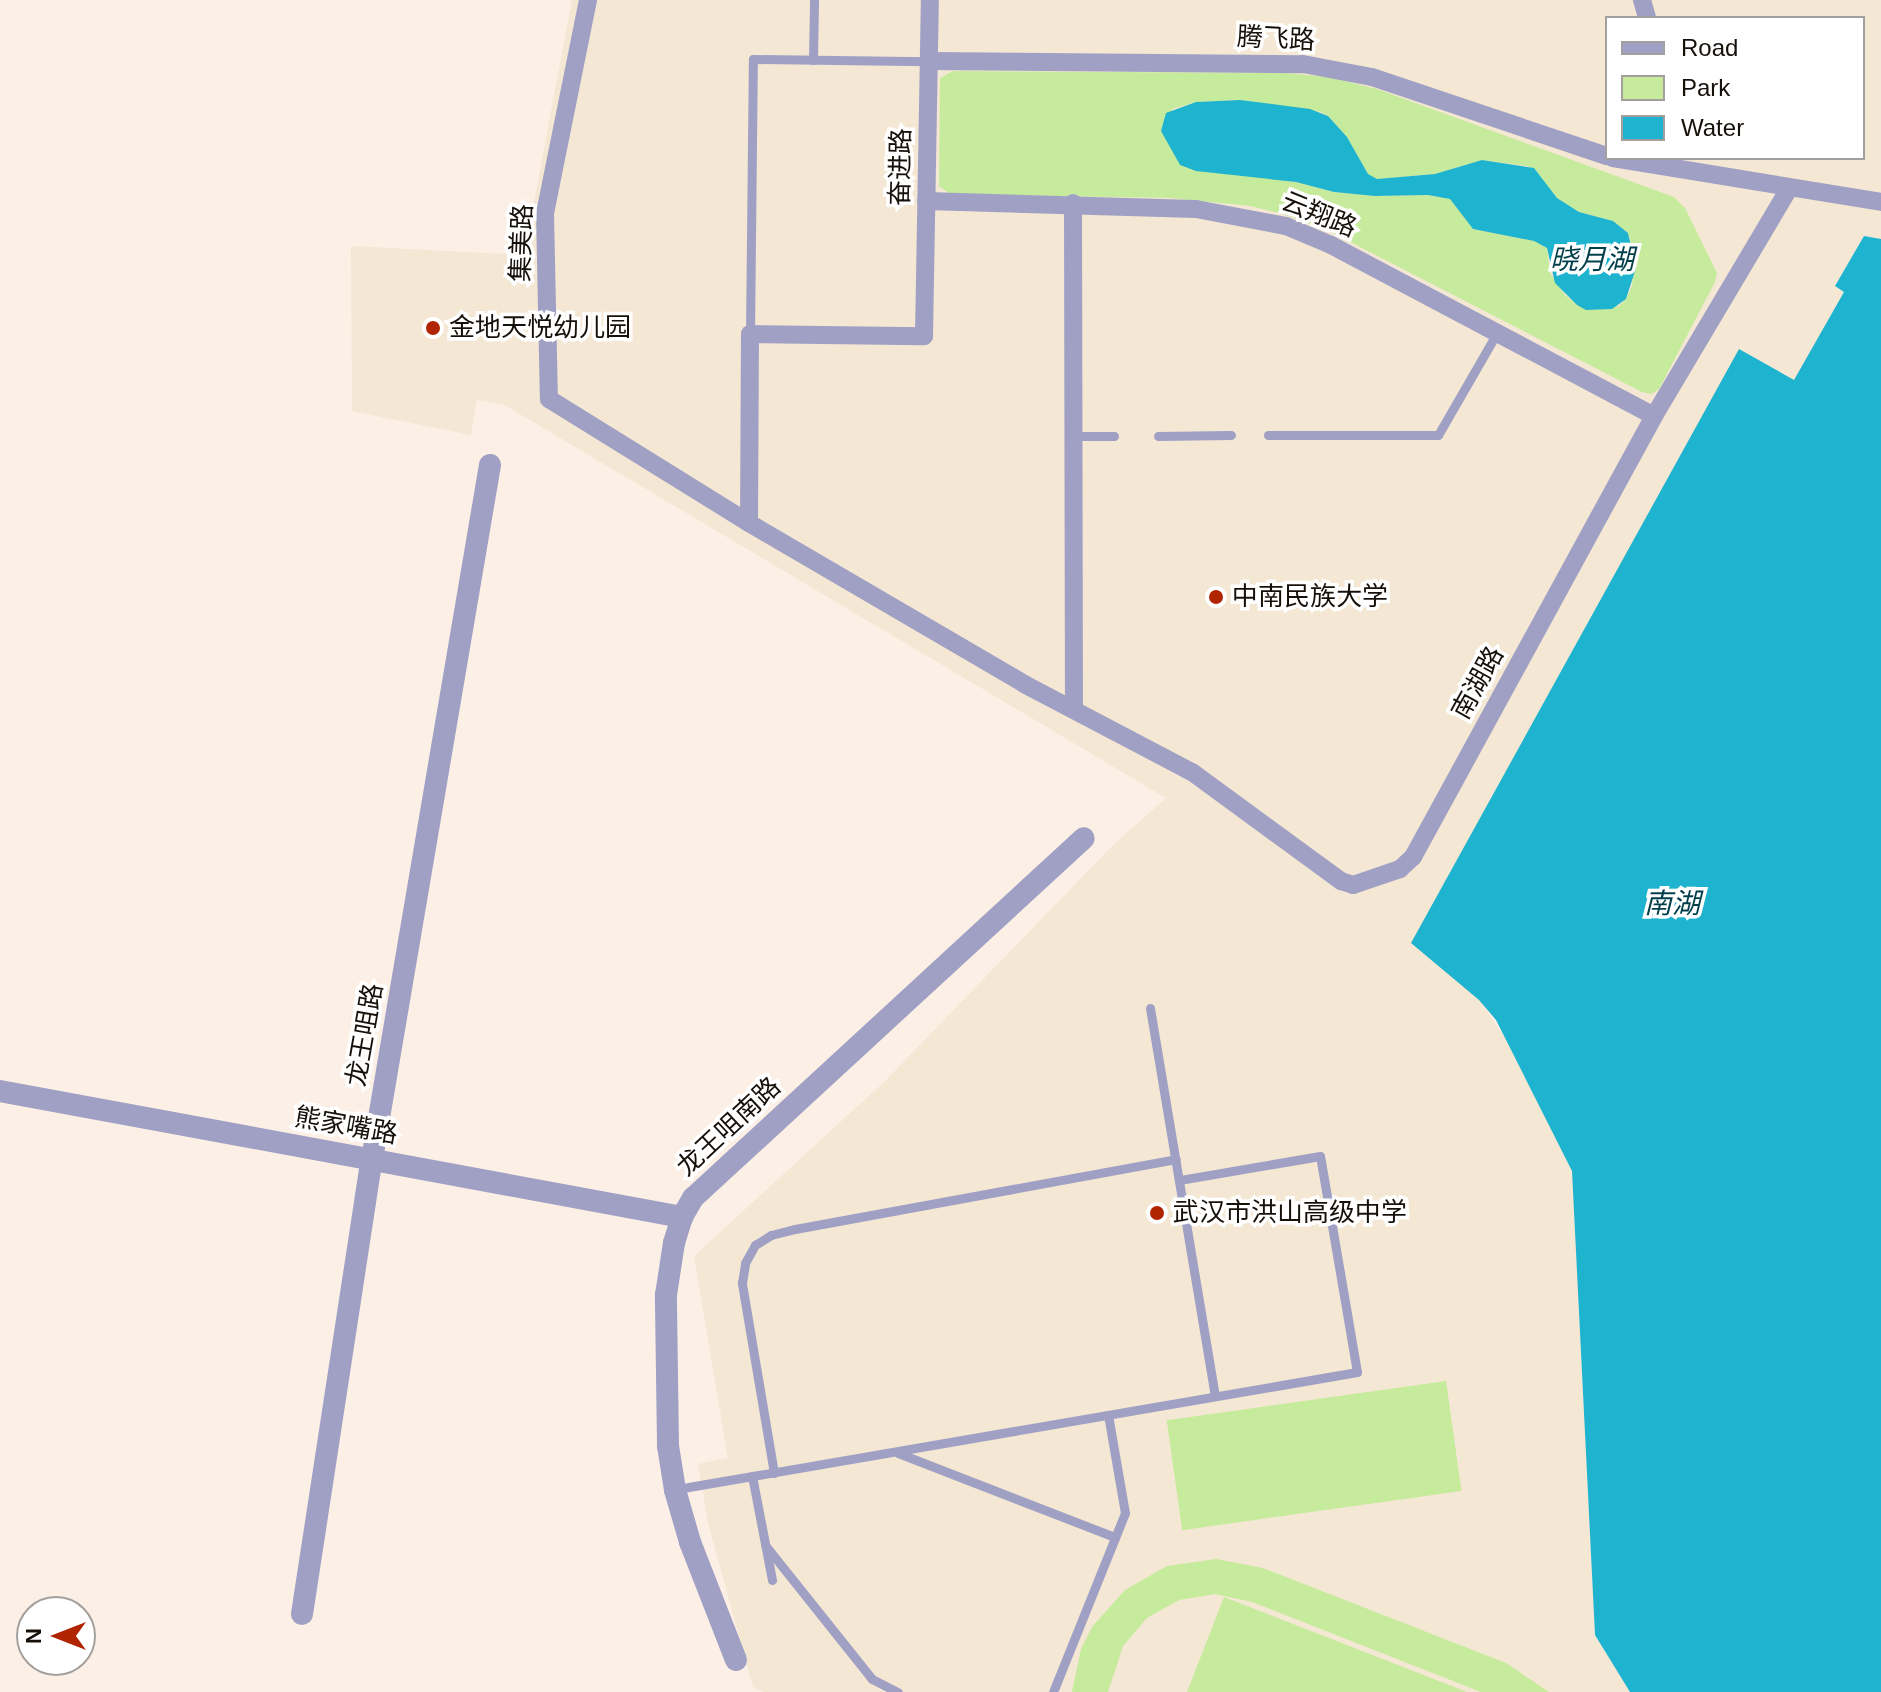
<!DOCTYPE html>
<html>
<head>
<meta charset="utf-8">
<style>
	body { margin:0 }
	#map { position:relative; width:1881px; height:1692px; overflow:hidden; background:#fcf0e6; font-family:Arial,"Noto Sans SC",sans-serif }
	div>[style] { position:absolute }
	.education>* { inset:0; background:#f4e7d3 }
	.green>* { inset:0; background:#c6eb9c; transform-origin:0 0 }
	.water>* { inset:0; background:#1eb3cf }
	.service>* { height:9px; margin:-4.5px; padding:0 4.5px; transform-origin:4.5px; border-radius:4.5px; background:#a0a0c5 }
	.minor>* { height:18px; margin:-9px; padding:0 9px; transform-origin:9px; border-radius:9px; background:#a0a0c5 }
	.tertiary>* { height:22px; margin:-11px; padding:0 11px; transform-origin:11px; border-radius:11px; background:#a0a0c5 }
	.dots>* { width:22px; height:22px; translate:-50% -50%; box-sizing:border-box; border:4px solid #fff; border-radius:50% }
	span { translate:-50% -50%; white-space:nowrap; text-align:center; line-height:1.15; -webkit-text-stroke:7px #fff; paint-order:stroke }
	.street-label { font-size:26px; color:#16100a }
	.poi-label { font-size:26px; color:#16100a }
	.left { translate:0 -50%; text-align:left }
	.water-label { font-size:28px; color:#003e4a; font-style:italic }
	.legend { position:absolute; left:1605px; top:16px; width:260px; height:144px; box-sizing:border-box; background:#fff; border:2px solid #a29f9d; margin:0; padding:10px 14px; list-style:none; font-size:24px; color:#16100a }
	.legend li { display:flex; align-items:center; gap:16px; height:40px }
	.legend b { width:40px; border:2px solid #a29f9d }
	.north { position:absolute; left:16px; top:1596px; width:80px; height:80px; box-sizing:border-box; background:#fff; border:2px solid #a29f9d; border-radius:50%; rotate:270deg; font-size:22px; font-weight:700; line-height:32px; text-align:center; color:#16100a }
	.north::after { content:''; display:block; margin:auto; width:28px; height:36px; background:#b02400; clip-path:polygon(50% 0,100% 100%,50% 72%,0 100%) }
</style>
</head>
<body>
<div id="map">
	<div class="education">
		<i style="clip-path:polygon(evenodd,572px 0,1881px 0,1881px 239px,1864px 236px,1836px 286px,1844px 292px,1794px 381px,1739px 350px,1479px 1000px,1515px 1052px,1572px 1171px,1595px 1635px,1630px 1692px,764px 1692px,753px 1687px,708px 1523px,698px 1464px,728px 1458px,694px 1256px,884px 1082px,1112px 846px,1166px 798px,503px 404px,477px 400px,471px 435px,352px 411px,351px 246px,524px 255px,572px 0,1607px 18px,1863px 18px,1863px 158px,1607px 158px,1607px 18px)"></i>
	</div>
	<div class="green">
		<i style="clip-path:polygon(evenodd,953px 71px,1285px 73px,1328px 77px,1377px 89px,1674px 197px,1685px 208px,1717px 273px,1715px 282px,1659px 389px,1651px 394px,1642px 392px,1327px 230px,1283px 214px,1251px 206px,1169px 198px,950px 194px,939px 186px,940px 78px,953px 71px,1240px 100px,1321px 112px,1328px 116px,1347px 137px,1368px 174px,1377px 179px,1435px 174px,1482px 160px,1527px 166px,1537px 172px,1557px 198px,1579px 212px,1613px 221px,1628px 233px,1635px 255px,1632px 286px,1626px 299px,1619px 306px,1594px 310px,1577px 305px,1565px 295px,1550px 273px,1547px 248px,1534px 241px,1473px 229px,1450px 199px,1428px 195px,1375px 196px,1334px 192px,1296px 182px,1184px 167px,1172px 109px,1196px 102px,1240px 100px)"></i>
		<i style="left:1446px;top:1381px;width:111px;height:282px;rotate:82deg"></i>
		<i style="clip-path:polygon(1216px 1559px,1263px 1568px,1506px 1663px,1549px 1692px,1481px 1692px,1252px 1602px,1215px 1594px,1179px 1600px,1147px 1618px,1123px 1646px,1108px 1692px,1072px 1692px,1081px 1649px,1092px 1627px,1125px 1590px,1167px 1566px)"></i>
		<i style="clip-path:polygon(1224px 1597px,1467px 1692px,1187px 1692px)"></i>
	</div>
	<div class="water">
		<i style="clip-path:polygon(1240px 100px,1310px 109px,1328px 116px,1347px 137px,1368px 174px,1377px 179px,1435px 174px,1482px 160px,1534px 168px,1557px 198px,1579px 212px,1613px 221px,1628px 233px,1636px 268px,1626px 299px,1612px 309px,1586px 310px,1577px 305px,1555px 283px,1547px 248px,1534px 241px,1473px 229px,1450px 199px,1428px 195px,1375px 196px,1334px 192px,1296px 182px,1196px 171px,1180px 165px,1161px 131px,1166px 113px,1196px 102px)"></i>
		<i style="clip-path:polygon(1864px 236px,1881px 239px,1881px 1692px,1630px 1692px,1595px 1635px,1572px 1171px,1496px 1020px,1479px 1000px,1411px 943px,1739px 349px,1794px 380px,1844px 292px,1835px 286px)"></i>
	</div>
	<div class="service">
		<i style="left:813px;top:60px;width:60px;rotate:-89deg"></i>
		<i style="left:750px;top:334px;width:275px;rotate:-89.4deg"></i>
		<i style="left:753px;top:59px;width:176px;rotate:0.7deg"></i>
		<i style="left:1268px;top:435px;width:170px"></i>
		<i style="left:1438px;top:435px;width:118px;rotate:-60deg"></i>
		<i style="left:1073px;top:436px;width:41px"></i>
		<i style="left:1158px;top:436px;width:73px;rotate:-0.8deg"></i>
		<i style="left:1150px;top:1008px;width:393px;rotate:80.5deg"></i>
		<i style="left:898px;top:1453px;width:233px;rotate:21.2deg"></i>
		<i style="left:774px;top:1473px;width:193px;rotate:-99.6deg"></i>
		<i style="left:742px;top:1283px;width:20px;rotate:-81deg"></i>
		<i style="left:745px;top:1263px;width:21px;rotate:-61deg"></i>
		<i style="left:755px;top:1245px;width:19px;rotate:-32deg"></i>
		<i style="left:771px;top:1235px;width:25px;rotate:-14deg"></i>
		<i style="left:795px;top:1229px;width:387px;rotate:-10.4deg"></i>
		<i style="left:752px;top:1476px;width:106px;rotate:79.1deg"></i>
		<i style="left:677px;top:1489px;width:690px;rotate:-9.76deg"></i>
		<i style="left:1357px;top:1372px;width:219px;rotate:-99.7deg"></i>
		<i style="left:1320px;top:1156px;width:143px;rotate:170.3deg"></i>
		<i style="left:765px;top:1545px;width:171px;rotate:51.4deg"></i>
		<i style="left:872px;top:1679px;width:29px;rotate:27deg"></i>
		<i style="left:1053px;top:1692px;width:193px;rotate:-68.1deg"></i>
		<i style="left:1125px;top:1513px;width:99px;rotate:-99.8deg"></i>
	</div>
	<div class="minor">
		<i style="left:588px;top:0;width:217px;rotate:101.4deg"></i>
		<i style="left:545px;top:213px;width:186px;rotate:88.8deg"></i>
		<i style="left:549px;top:399px;width:235px;rotate:31.8deg"></i>
		<i style="left:749px;top:523px;width:321px;rotate:30.3deg"></i>
		<i style="left:1026px;top:685px;width:187px;rotate:27.7deg"></i>
		<i style="left:1192px;top:772px;width:185px;rotate:36.2deg"></i>
		<i style="left:1341px;top:881px;width:13px;rotate:18deg"></i>
		<i style="left:1353px;top:885px;width:50px;rotate:-18.8deg"></i>
		<i style="left:1400px;top:869px;width:18px;rotate:-43deg"></i>
		<i style="left:1413px;top:857px;width:503px;rotate:-61.34deg"></i>
		<i style="left:1654px;top:416px;width:264px;rotate:-59.3deg"></i>
		<i style="left:1642px;top:0;width:19px;rotate:74deg"></i>
		<i style="left:929px;top:61px;width:374px;rotate:0.5deg"></i>
		<i style="left:1303px;top:64px;width:70px;rotate:10.7deg"></i>
		<i style="left:1372px;top:77px;width:248px;rotate:18.6deg"></i>
		<i style="left:1613px;top:158px;width:272px;rotate:9.3deg"></i>
		<i style="left:926px;top:201px;width:270px;rotate:1.7deg"></i>
		<i style="left:1196px;top:209px;width:92px;rotate:10.7deg"></i>
		<i style="left:1286px;top:226px;width:49px;rotate:22.9deg"></i>
		<i style="left:1331px;top:245px;width:365px;rotate:27.9deg"></i>
		<i style="left:1073px;top:203px;width:506px;rotate:89.89deg"></i>
		<i style="left:749px;top:523px;width:189px;rotate:-89.7deg"></i>
		<i style="left:750px;top:334px;width:174px;rotate:0.7deg"></i>
		<i style="left:924px;top:336px;width:336px;rotate:-89deg"></i>
	</div>
	<div class="tertiary">
		<i style="left:0;top:1091px;width:694px;rotate:10.47deg"></i>
		<i style="left:302px;top:1614px;width:460px;rotate:-81.3deg"></i>
		<i style="left:372px;top:1159px;width:704px;rotate:-80.35deg"></i>
		<i style="left:736px;top:1660px;width:127px;rotate:-111.3deg"></i>
		<i style="left:690px;top:1542px;width:54px;rotate:-106.1deg"></i>
		<i style="left:675px;top:1490px;width:45px;rotate:-99deg"></i>
		<i style="left:668px;top:1446px;width:151px;rotate:-90.8deg"></i>
		<i style="left:666px;top:1295px;width:53px;rotate:-81.3deg"></i>
		<i style="left:674px;top:1243px;width:27px;rotate:-73deg"></i>
		<i style="left:682px;top:1217px;width:22px;rotate:-60deg"></i>
		<i style="left:693px;top:1198px;width:531px;rotate:-42.64deg"></i>
	</div>
	<div class="dots">
		<i style="left:433px;top:328px;background:#b02400"></i>
		<i style="left:1216px;top:597px;background:#b02400"></i>
		<i style="left:1157px;top:1213px;background:#b02400"></i>
	</div>
	<div class="street-label">
		<span style="left:1276px;top:39px;rotate:3deg">腾飞路</span>
		<span style="left:901px;top:167px;rotate:-89deg">奋进路</span>
		<span style="left:1319px;top:215px;rotate:22deg">云翔路</span>
		<span style="left:522px;top:243px;rotate:-88deg">集美路</span>
		<span style="left:1478px;top:683px;rotate:-61deg">南湖路</span>
		<span style="left:365px;top:1035px;rotate:-80deg">龙王咀路</span>
		<span style="left:346px;top:1126px;rotate:10deg">熊家嘴路</span>
		<span style="left:729px;top:1127px;rotate:-43deg">龙王咀南路</span>
	</div>
	<div class="poi-label">
		<span class="left" style="left:449px;top:328px">金地天悦幼儿园</span>
		<span class="left" style="left:1232px;top:597px">中南民族大学</span>
		<span class="left" style="left:1173px;top:1213px">武汉市洪山高级中学</span>
	</div>
	<div class="water-label">
		<span style="left:1592px;top:260px">晓月湖</span>
		<span style="left:1672px;top:904px">南湖</span>
	</div>
	<ul class="legend">
	<li><b style="height:10px;background:#a0a0c5"></b>Road</li>
	<li><b style="height:22px;background:#c6eb9c"></b>Park</li>
	<li><b style="height:22px;background:#1eb3cf"></b>Water</li>
	</ul>
	<div class="north">N</div>
</div>
</body>
</html>
